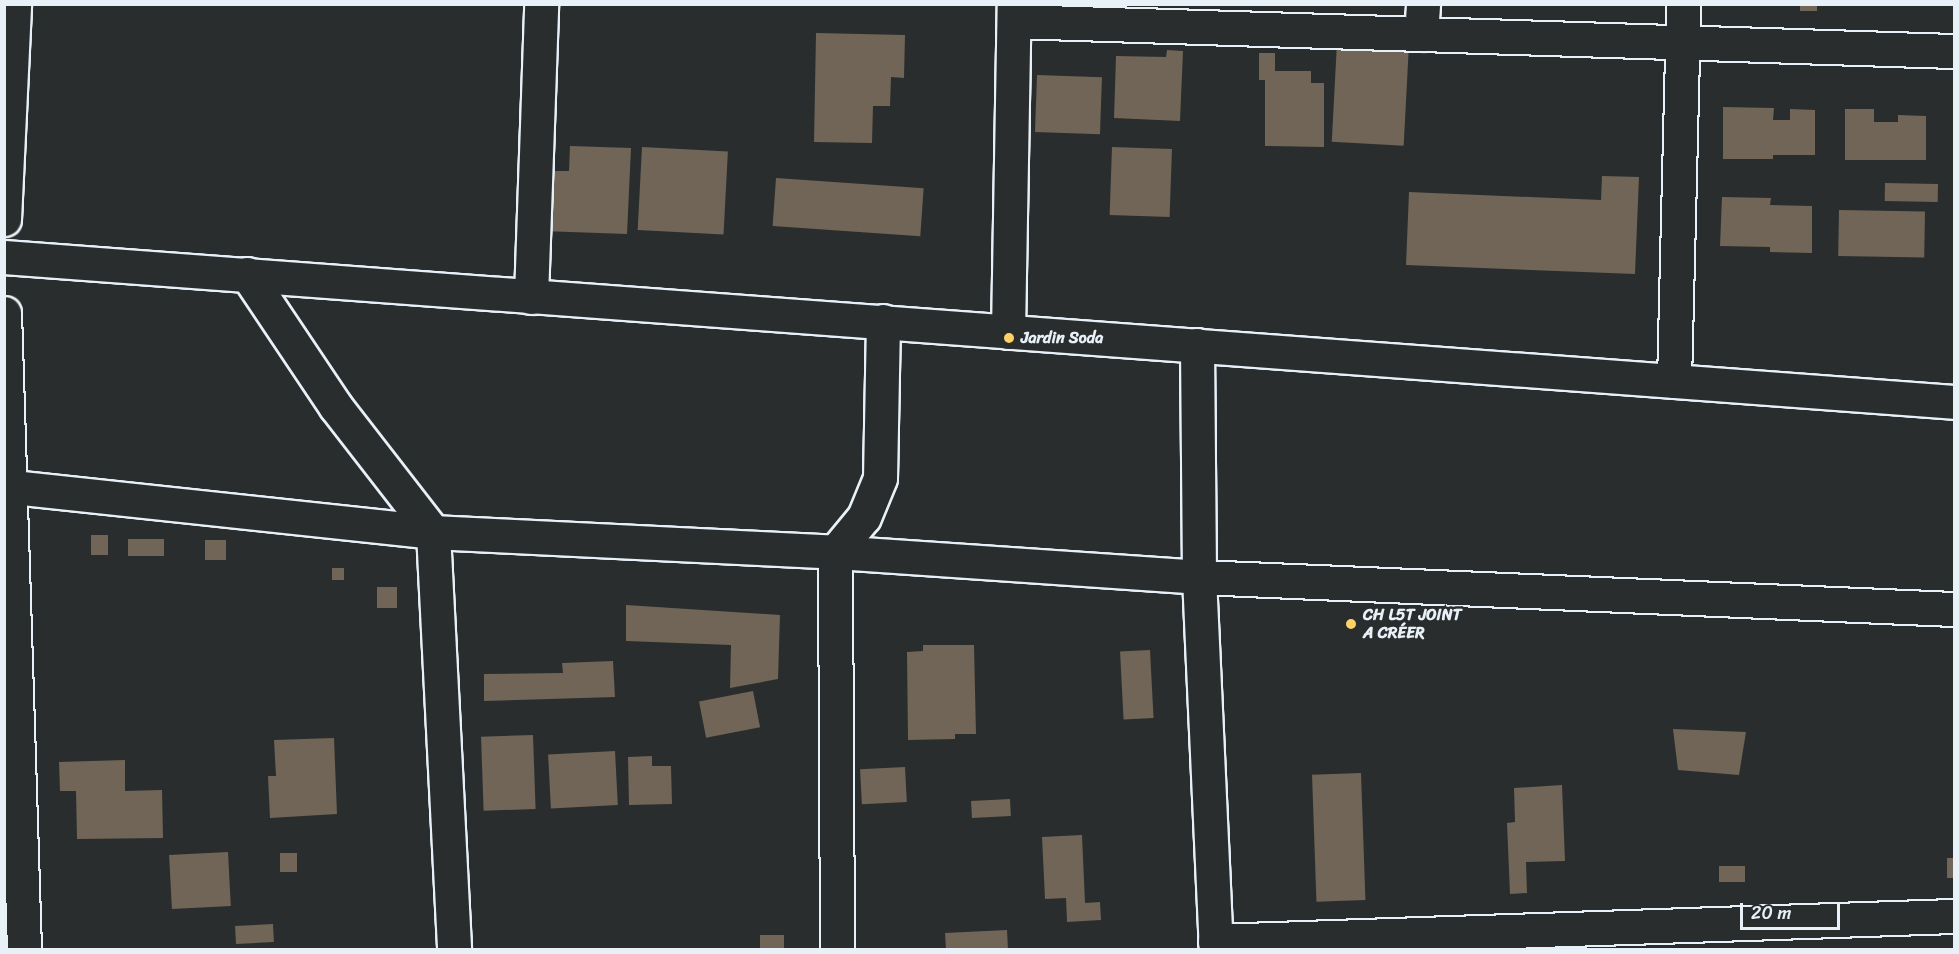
<!DOCTYPE html>
<html>
<head>
<meta charset="utf-8">
<style>
	body { margin:0 }
	#map { position:relative; width:1959px; height:954px; overflow:hidden; background:#2a2d2e; font-family:Sriracha,sans-serif }
	div>[style] { position:absolute }
	.building>* { inset:0; background:#706557; transform-origin:0 0 }
	.roads { filter:drop-shadow(2px 0 #e8f1f8) drop-shadow(-2px 0 #e8f1f8) drop-shadow(0 2px #e8f1f8) drop-shadow(0 -2px #e8f1f8) }
	.minor>* { height:33px; margin:-16.5px; padding:0 16.5px; transform-origin:16.5px; border-radius:16.5px; background:#2a2d2e }
	.dots>* { width:16px; height:16px; translate:-50% -50%; box-sizing:border-box; border:3px solid #2a2d2e; border-radius:50% }
	span { translate:-50% -50%; white-space:nowrap; text-align:center; line-height:1.15; -webkit-text-stroke:5px #2a2d2e; paint-order:stroke }
	.poi-label { font-size:16px; color:#e8f1f8; font-weight:700 }
	.left { translate:0 -50%; text-align:left }
	.frame { position:absolute; inset:0; border:6px solid #e8f1f8; pointer-events:none }
	.scale { position:absolute; left:1740px; top:903px; width:100px; height:27px; box-sizing:border-box; border:3px solid #e8f1f8; border-top:0; padding-left:8px; font-size:18px; line-height:21px; white-space:nowrap; color:#e8f1f8; -webkit-text-stroke:4px #2a2d2e; paint-order:stroke }
</style>
</head>
<body>
<div id="map">
	<div class="building">
		<i style="left:1800px;top:4px;width:17px;height:7px"></i>
		<i style="clip-path:polygon(816px 33px,905px 35px,904px 78px,891px 77px,890px 106px,873px 106px,872px 143px,814px 142px)"></i>
		<i style="left:1337px;top:42px;width:72px;height:100px;rotate:3deg"></i>
		<i style="clip-path:polygon(1167px 50px,1183px 51px,1180px 121px,1114px 118px,1116px 56px,1166px 57px)"></i>
		<i style="clip-path:polygon(1259px 53px,1275px 53px,1275px 71px,1311px 71px,1311px 83px,1324px 83px,1324px 147px,1265px 146px,1265px 80px,1259px 80px)"></i>
		<i style="left:1037px;top:75px;width:65px;height:57px;rotate:2deg"></i>
		<i style="clip-path:polygon(1723px 107px,1774px 108px,1773px 120px,1790px 120px,1790px 109px,1815px 110px,1815px 155px,1773px 155px,1773px 159px,1723px 159px)"></i>
		<i style="clip-path:polygon(1845px 109px,1874px 109px,1874px 122px,1898px 122px,1898px 115px,1926px 116px,1926px 160px,1845px 160px)"></i>
		<i style="clip-path:polygon(570px 146px,631px 148px,627px 234px,542px 231px,544px 171px,569px 171px)"></i>
		<i style="left:642px;top:147px;width:86px;height:83px;rotate:3deg"></i>
		<i style="left:1112px;top:147px;width:60px;height:68px;rotate:2deg"></i>
		<i style="clip-path:polygon(1602px 176px,1639px 177px,1635px 274px,1406px 265px,1409px 192px,1601px 200px)"></i>
		<i style="left:776px;top:178px;width:148px;height:48px;rotate:4deg"></i>
		<i style="left:1885px;top:183px;width:53px;height:18px;rotate:1deg"></i>
		<i style="clip-path:polygon(1722px 197px,1771px 198px,1770px 205px,1812px 206px,1812px 253px,1770px 252px,1770px 247px,1720px 246px)"></i>
		<i style="left:1839px;top:210px;width:86px;height:46px;rotate:1deg"></i>
		<i style="left:91px;top:535px;width:17px;height:20px"></i>
		<i style="left:128px;top:539px;width:36px;height:17px"></i>
		<i style="left:226px;top:540px;width:20px;height:21px;rotate:90deg"></i>
		<i style="left:332px;top:568px;width:12px;height:12px"></i>
		<i style="left:377px;top:587px;width:20px;height:21px"></i>
		<i style="clip-path:polygon(626px 605px,780px 615px,778px 679px,730px 688px,731px 645px,626px 641px)"></i>
		<i style="clip-path:polygon(923px 645px,974px 645px,976px 734px,955px 734px,955px 739px,908px 740px,907px 652px,923px 651px)"></i>
		<i style="left:1150px;top:650px;width:68px;height:30px;rotate:87deg"></i>
		<i style="clip-path:polygon(613px 661px,615px 697px,484px 701px,484px 674px,563px 673px,562px 663px)"></i>
		<i style="left:753px;top:691px;width:37px;height:55px;rotate:79deg"></i>
		<i style="clip-path:polygon(1673px 729px,1746px 732px,1739px 775px,1678px 770px)"></i>
		<i style="left:533px;top:735px;width:74px;height:52px;rotate:88deg"></i>
		<i style="clip-path:polygon(334px 738px,337px 814px,270px 818px,268px 776px,276px 776px,274px 740px)"></i>
		<i style="left:615px;top:751px;width:54px;height:67px;rotate:87deg"></i>
		<i style="clip-path:polygon(652px 756px,652px 766px,671px 766px,672px 804px,629px 805px,628px 757px)"></i>
		<i style="clip-path:polygon(125px 760px,125px 791px,162px 790px,163px 838px,77px 839px,76px 791px,60px 791px,59px 762px)"></i>
		<i style="left:905px;top:767px;width:35px;height:45px;rotate:87deg"></i>
		<i style="left:1361px;top:773px;width:127px;height:49px;rotate:88deg"></i>
		<i style="clip-path:polygon(1562px 785px,1565px 861px,1526px 862px,1527px 893px,1510px 894px,1507px 823px,1515px 822px,1514px 788px)"></i>
		<i style="left:1010px;top:799px;width:17px;height:39px;rotate:87deg"></i>
		<i style="clip-path:polygon(1082px 835px,1085px 903px,1100px 902px,1101px 920px,1067px 922px,1066px 898px,1045px 899px,1042px 837px)"></i>
		<i style="left:228px;top:852px;width:54px;height:59px;rotate:87deg"></i>
		<i style="left:280px;top:853px;width:17px;height:19px"></i>
		<i style="left:1954px;top:858px;width:20px;height:7px;rotate:90deg"></i>
		<i style="left:1745px;top:866px;width:16px;height:26px;rotate:90deg"></i>
		<i style="left:273px;top:924px;width:18px;height:38px;rotate:87deg"></i>
		<i style="clip-path:polygon(1007px 930px,1008px 950px,946px 950px,945px 933px)"></i>
		<i style="left:760px;top:935px;width:24px;height:15px"></i>
	</div>
	<div class="roads">
		<div class="minor">
			<i style="left:1014px;top:21px;width:940px;rotate:1.83deg"></i>
			<i style="left:1421px;top:34px;width:30px;rotate:-86deg"></i>
			<i style="left:4px;top:219px;width:215px;rotate:-87.3deg"></i>
			<i style="left:4px;top:257px;width:1955px;rotate:4.25deg"></i>
			<i style="left:247px;top:274px;width:160px;rotate:56.2deg"></i>
			<i style="left:336px;top:407px;width:158px;rotate:52.2deg"></i>
			<i style="left:433px;top:532px;width:419px;rotate:87.1deg"></i>
			<i style="left:531px;top:297px;width:293px;rotate:-88deg"></i>
			<i style="left:4px;top:313px;width:637px;rotate:88.2deg"></i>
			<i style="left:1008px;top:332px;width:328px;rotate:-89deg"></i>
			<i style="left:1197px;top:345px;width:232px;rotate:89.5deg"></i>
			<i style="left:1199px;top:577px;width:373px;rotate:87.4deg"></i>
			<i style="left:1674px;top:381px;width:377px;rotate:-88.6deg"></i>
			<i style="left:4px;top:486px;width:431px;rotate:6.1deg"></i>
			<i style="left:433px;top:532px;width:402px;rotate:2.8deg"></i>
			<i style="left:835px;top:552px;width:365px;rotate:3.9deg"></i>
			<i style="left:1199px;top:577px;width:756px;rotate:2.43deg"></i>
			<i style="left:1215px;top:941px;width:739px;rotate:-1.94deg"></i>
			<i style="left:837px;top:950px;width:398px;rotate:-90.3deg"></i>
			<i style="left:835px;top:552px;width:45px;rotate:-50.4deg"></i>
			<i style="left:864px;top:517px;width:42px;rotate:-67.7deg"></i>
			<i style="left:880px;top:478px;width:157px;rotate:-88.9deg"></i>
		</div>
	</div>
	<div class="dots">
		<i style="left:1009px;top:338px;background:#ffd166"></i>
		<i style="left:1351px;top:624px;background:#ffd166"></i>
	</div>
	<div class="poi-label">
		<span class="left" style="left:1021px;top:338px">Jardin Soda</span>
		<span class="left" style="left:1363px;top:624px">CH L5T JOINT<br>A CRÉER</span>
	</div>
	<div class="frame"></div>
	<div class="scale">20 m</div>
</div>
</body>
</html>
